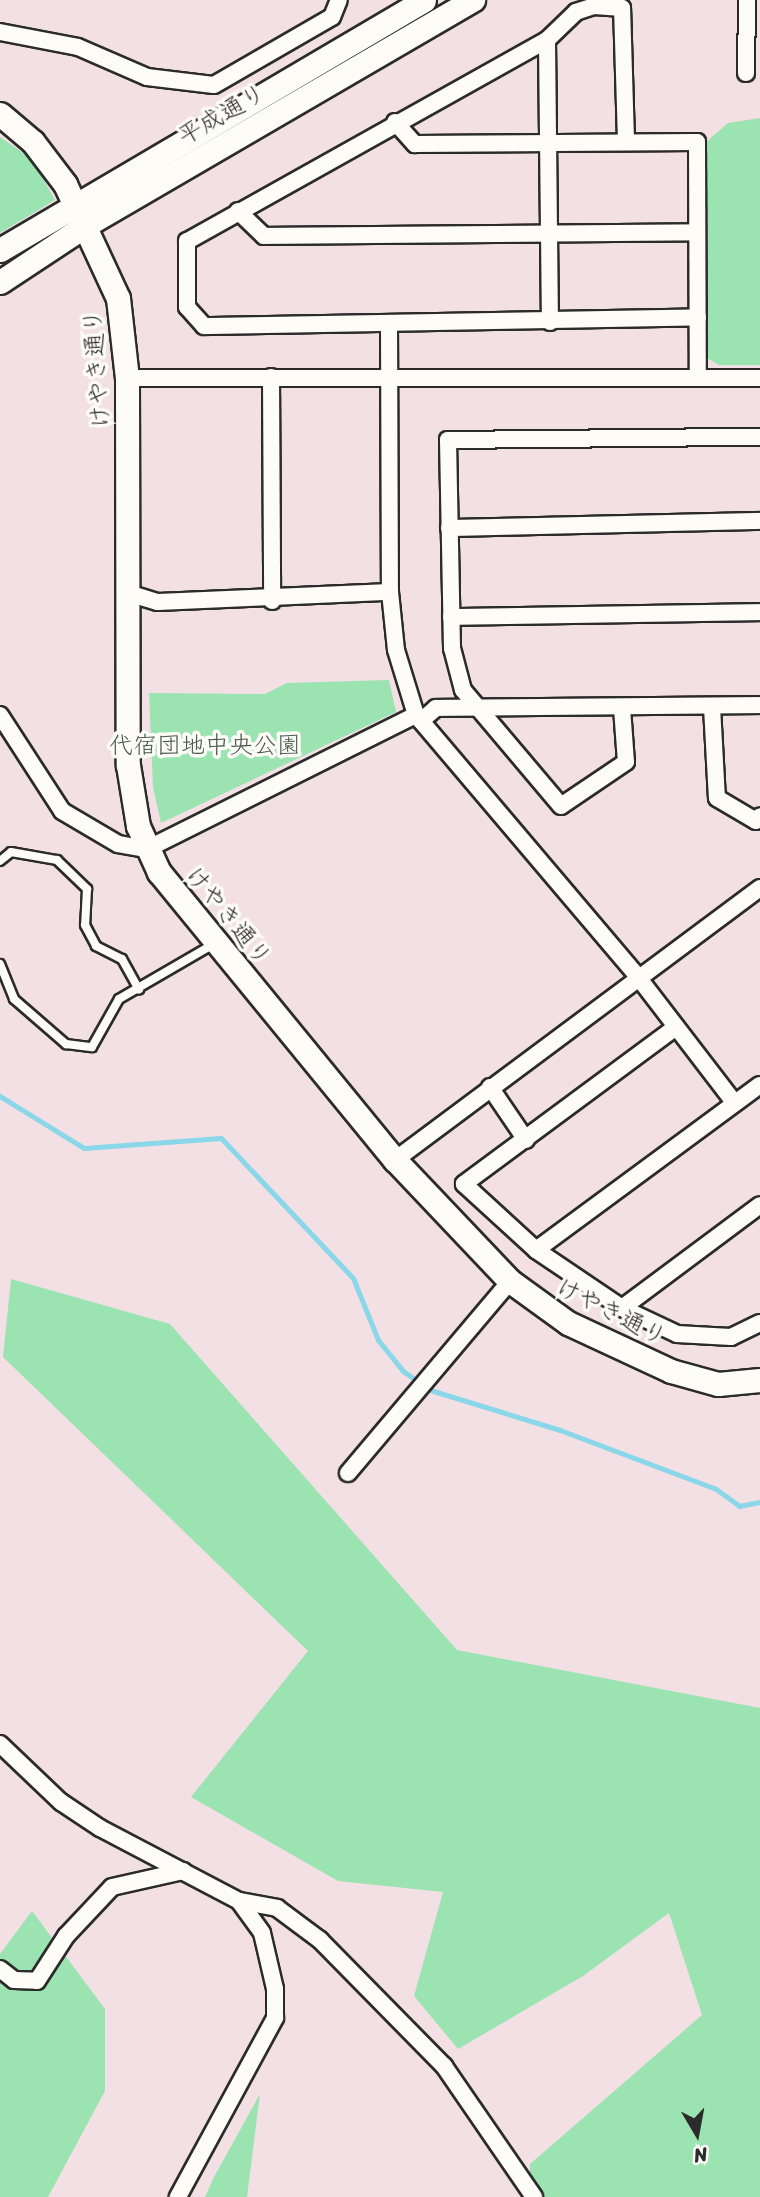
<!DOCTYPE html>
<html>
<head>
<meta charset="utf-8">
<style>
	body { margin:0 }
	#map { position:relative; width:760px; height:2197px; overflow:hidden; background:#f2e0e4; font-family:Sriracha,"Klee One",sans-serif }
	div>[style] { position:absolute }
	.green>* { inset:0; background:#9be3b1 }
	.stream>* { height:5px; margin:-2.5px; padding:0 2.5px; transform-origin:2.5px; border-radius:2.5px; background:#89d7e8 }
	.roads { filter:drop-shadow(2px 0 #2b2b2b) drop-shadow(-2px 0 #2b2b2b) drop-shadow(0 2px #2b2b2b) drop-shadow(0 -2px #2b2b2b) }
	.lane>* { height:8px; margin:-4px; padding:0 4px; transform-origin:4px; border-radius:4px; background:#fdfcf7 }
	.street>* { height:16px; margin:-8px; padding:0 8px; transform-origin:8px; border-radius:8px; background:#fdfcf7 }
	.secondary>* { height:23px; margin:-11.5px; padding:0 11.5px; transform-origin:11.5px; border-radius:11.5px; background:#fdfcf7 }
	span { translate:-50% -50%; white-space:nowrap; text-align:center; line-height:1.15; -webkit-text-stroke:7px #fdfcf7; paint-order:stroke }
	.street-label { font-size:24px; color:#2b2b2b }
	.park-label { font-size:24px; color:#47594c }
	.north { position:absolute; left:662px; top:2099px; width:70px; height:70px; -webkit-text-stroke:5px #fdfcf7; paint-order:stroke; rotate:170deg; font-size:19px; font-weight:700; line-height:28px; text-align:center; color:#2b2b2b }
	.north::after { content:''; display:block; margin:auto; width:24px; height:32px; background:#2b2b2b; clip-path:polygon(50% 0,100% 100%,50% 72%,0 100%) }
</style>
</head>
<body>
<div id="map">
	<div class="green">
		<i style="clip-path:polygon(760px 118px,760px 365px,719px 365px,707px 358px,706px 142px,728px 123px)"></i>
		<i style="clip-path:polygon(0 137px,32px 159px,55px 200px,0 233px)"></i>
		<i style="clip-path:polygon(389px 680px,396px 712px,161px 823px,153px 787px,149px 693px,265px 694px,287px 683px)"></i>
		<i style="clip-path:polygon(11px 1279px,170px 1324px,457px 1650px,760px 1708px,760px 2197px,530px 2197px,530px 2164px,702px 2015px,669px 1913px,583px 1976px,458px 2049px,414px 1996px,443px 1892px,338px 1881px,191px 1797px,308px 1651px,3px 1357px)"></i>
		<i style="clip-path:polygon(32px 1911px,105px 2009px,105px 2091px,48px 2197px,0 2197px,0 1954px)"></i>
		<i style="clip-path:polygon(260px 2094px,247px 2197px,205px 2197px,214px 2177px)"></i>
	</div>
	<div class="stream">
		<i style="left:0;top:1096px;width:99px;rotate:31.8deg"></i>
		<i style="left:84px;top:1148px;width:137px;rotate:-4.2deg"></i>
		<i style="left:221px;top:1138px;width:192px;rotate:46.7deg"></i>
		<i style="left:353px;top:1278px;width:67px;rotate:68deg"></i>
		<i style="left:378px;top:1340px;width:40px;rotate:51deg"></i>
		<i style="left:403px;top:1371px;width:33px;rotate:35deg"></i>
		<i style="left:430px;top:1390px;width:136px;rotate:17.1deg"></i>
		<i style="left:560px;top:1430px;width:167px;rotate:20.7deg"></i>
		<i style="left:716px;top:1489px;width:29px;rotate:36deg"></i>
		<i style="left:739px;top:1506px;width:21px;rotate:-11deg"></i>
	</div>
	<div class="roads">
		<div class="lane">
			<i style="left:0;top:861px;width:14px;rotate:-39deg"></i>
			<i style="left:11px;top:852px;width:47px;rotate:9.9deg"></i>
			<i style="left:57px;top:860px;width:42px;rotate:44deg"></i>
			<i style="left:87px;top:889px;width:36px;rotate:93deg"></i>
			<i style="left:85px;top:925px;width:24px;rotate:62deg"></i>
			<i style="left:96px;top:946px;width:29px;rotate:27deg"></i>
			<i style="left:122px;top:959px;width:35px;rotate:61deg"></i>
			<i style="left:0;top:964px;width:38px;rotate:68deg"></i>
			<i style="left:14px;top:999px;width:69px;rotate:40.9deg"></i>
			<i style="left:66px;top:1044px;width:26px;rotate:7deg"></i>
			<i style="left:92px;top:1047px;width:55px;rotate:-60.6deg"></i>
			<i style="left:119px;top:999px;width:110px;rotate:-30.1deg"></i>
		</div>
		<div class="street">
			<i style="left:0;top:32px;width:79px;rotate:10.9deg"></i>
			<i style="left:78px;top:47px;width:75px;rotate:23.5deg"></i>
			<i style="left:147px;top:77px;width:67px;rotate:6.8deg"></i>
			<i style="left:214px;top:85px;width:136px;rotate:-30deg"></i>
			<i style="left:332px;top:17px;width:18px;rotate:-68deg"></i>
			<i style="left:547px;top:40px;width:282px;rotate:89.4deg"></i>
			<i style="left:746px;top:73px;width:73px;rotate:-89.2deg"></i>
			<i style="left:395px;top:122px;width:30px;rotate:48deg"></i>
			<i style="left:415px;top:144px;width:282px;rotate:-0.4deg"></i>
			<i style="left:697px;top:142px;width:236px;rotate:89.8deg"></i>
			<i style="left:626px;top:141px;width:133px;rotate:-91.7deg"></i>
			<i style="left:622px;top:8px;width:28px;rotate:-176deg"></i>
			<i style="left:594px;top:6px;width:19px;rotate:162deg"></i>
			<i style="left:576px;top:12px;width:40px;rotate:136deg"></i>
			<i style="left:547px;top:40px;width:412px;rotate:150.8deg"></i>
			<i style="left:187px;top:241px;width:66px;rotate:90deg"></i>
			<i style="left:187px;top:307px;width:25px;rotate:48deg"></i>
			<i style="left:204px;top:326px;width:494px;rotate:-1deg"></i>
			<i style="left:238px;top:211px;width:36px;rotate:44deg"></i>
			<i style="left:264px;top:236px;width:433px;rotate:-0.5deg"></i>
			<i style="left:389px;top:323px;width:269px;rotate:89.8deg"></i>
			<i style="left:390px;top:592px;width:58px;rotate:84.1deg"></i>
			<i style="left:396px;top:650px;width:68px;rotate:72.9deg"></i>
			<i style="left:416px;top:715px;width:343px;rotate:49.7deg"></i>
			<i style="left:638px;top:977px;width:158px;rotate:52.5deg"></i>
			<i style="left:271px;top:377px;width:224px;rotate:89.7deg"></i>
			<i style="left:127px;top:378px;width:633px"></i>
			<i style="left:449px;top:528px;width:311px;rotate:-1.3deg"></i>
			<i style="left:128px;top:593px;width:31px;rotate:17deg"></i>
			<i style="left:158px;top:602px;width:232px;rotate:-2.5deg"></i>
			<i style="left:451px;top:617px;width:309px;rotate:-0.9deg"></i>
			<i style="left:712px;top:707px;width:91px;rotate:86.9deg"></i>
			<i style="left:717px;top:798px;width:45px;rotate:30.5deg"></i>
			<i style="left:756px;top:821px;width:6px;rotate:-51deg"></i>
			<i style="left:622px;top:708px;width:54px;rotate:85.8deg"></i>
			<i style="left:626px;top:762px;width:78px;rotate:145.9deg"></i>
			<i style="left:561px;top:806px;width:152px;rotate:-130.2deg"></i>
			<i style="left:463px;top:690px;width:43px;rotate:-104.7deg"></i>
			<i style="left:452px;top:648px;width:208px;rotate:-91.1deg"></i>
			<i style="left:448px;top:440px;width:312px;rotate:-0.6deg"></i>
			<i style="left:0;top:715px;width:114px;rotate:57.1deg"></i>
			<i style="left:62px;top:811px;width:65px;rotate:30.5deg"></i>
			<i style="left:118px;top:844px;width:29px;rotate:10deg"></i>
			<i style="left:147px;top:849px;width:301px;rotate:-26.5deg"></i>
			<i style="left:421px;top:721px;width:20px;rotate:-41deg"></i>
			<i style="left:436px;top:708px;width:324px;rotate:-0.5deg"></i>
			<i style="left:676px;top:1027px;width:264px;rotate:143.5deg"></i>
			<i style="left:464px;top:1184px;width:98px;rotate:42.5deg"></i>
			<i style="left:536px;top:1250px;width:104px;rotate:34deg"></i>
			<i style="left:622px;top:1308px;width:61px;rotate:25.3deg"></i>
			<i style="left:677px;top:1334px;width:54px;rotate:3.2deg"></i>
			<i style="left:731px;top:1337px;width:32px;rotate:-26deg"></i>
			<i style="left:490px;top:1087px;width:64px;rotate:55.8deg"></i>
			<i style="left:395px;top:1160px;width:455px;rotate:-36.7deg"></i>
			<i style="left:536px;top:1250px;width:278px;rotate:-36.4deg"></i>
			<i style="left:622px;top:1308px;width:172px;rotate:-36.7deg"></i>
			<i style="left:348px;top:1473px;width:251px;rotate:-49.8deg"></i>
			<i style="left:0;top:1744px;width:84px;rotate:43.6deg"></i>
			<i style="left:61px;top:1802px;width:47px;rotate:33.7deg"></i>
			<i style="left:100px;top:1828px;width:157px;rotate:27.7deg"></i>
			<i style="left:239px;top:1901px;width:39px;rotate:54deg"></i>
			<i style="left:262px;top:1933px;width:57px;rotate:76.9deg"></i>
			<i style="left:275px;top:1989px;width:29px;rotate:90deg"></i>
			<i style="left:275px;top:2018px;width:204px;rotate:118.5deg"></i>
			<i style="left:239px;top:1901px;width:39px;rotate:10deg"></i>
			<i style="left:277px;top:1908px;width:54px;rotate:36.7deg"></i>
			<i style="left:320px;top:1940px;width:177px;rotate:45.5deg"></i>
			<i style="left:444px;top:2066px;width:159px;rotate:55.5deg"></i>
			<i style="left:0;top:1969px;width:18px;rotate:38deg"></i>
			<i style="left:14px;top:1980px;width:23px;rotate:2deg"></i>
			<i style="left:37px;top:1981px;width:54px;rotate:-57.2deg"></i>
			<i style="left:66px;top:1936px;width:67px;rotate:-46.8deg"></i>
			<i style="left:112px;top:1887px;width:73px;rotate:-12.7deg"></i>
		</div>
		<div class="secondary">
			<i style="left:0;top:114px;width:43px;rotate:40.3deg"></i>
			<i style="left:33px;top:142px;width:53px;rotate:52.7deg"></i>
			<i style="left:65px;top:184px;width:126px;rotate:65.1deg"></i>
			<i style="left:118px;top:298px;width:81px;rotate:83.6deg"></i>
			<i style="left:127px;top:378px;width:387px;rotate:89.9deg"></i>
			<i style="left:128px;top:765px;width:62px;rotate:80.7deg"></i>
			<i style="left:138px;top:826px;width:51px;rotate:65.5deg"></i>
			<i style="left:159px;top:872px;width:372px;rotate:50.7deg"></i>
			<i style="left:395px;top:1160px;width:167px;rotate:46.5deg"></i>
			<i style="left:510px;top:1281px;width:72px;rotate:35.9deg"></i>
			<i style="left:568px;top:1323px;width:114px;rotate:25deg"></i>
			<i style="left:671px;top:1371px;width:49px;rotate:15.5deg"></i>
			<i style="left:718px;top:1384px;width:42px;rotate:-5.4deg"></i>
			<i style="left:0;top:250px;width:492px;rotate:-30.5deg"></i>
			<i style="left:0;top:282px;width:103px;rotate:-33.5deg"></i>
			<i style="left:86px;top:225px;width:448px;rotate:-30.2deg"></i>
		</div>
	</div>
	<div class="street-label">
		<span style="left:222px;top:115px;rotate:-30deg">平成通り</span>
		<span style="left:97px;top:369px;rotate:-94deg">けやき通り</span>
		<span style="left:228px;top:916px;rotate:51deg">けやき通り</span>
		<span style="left:611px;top:1312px;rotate:27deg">けやき通り</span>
	</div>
	<div class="park-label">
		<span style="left:205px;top:746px">代宿団地中央公園</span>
	</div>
	<div class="north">N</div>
</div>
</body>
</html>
